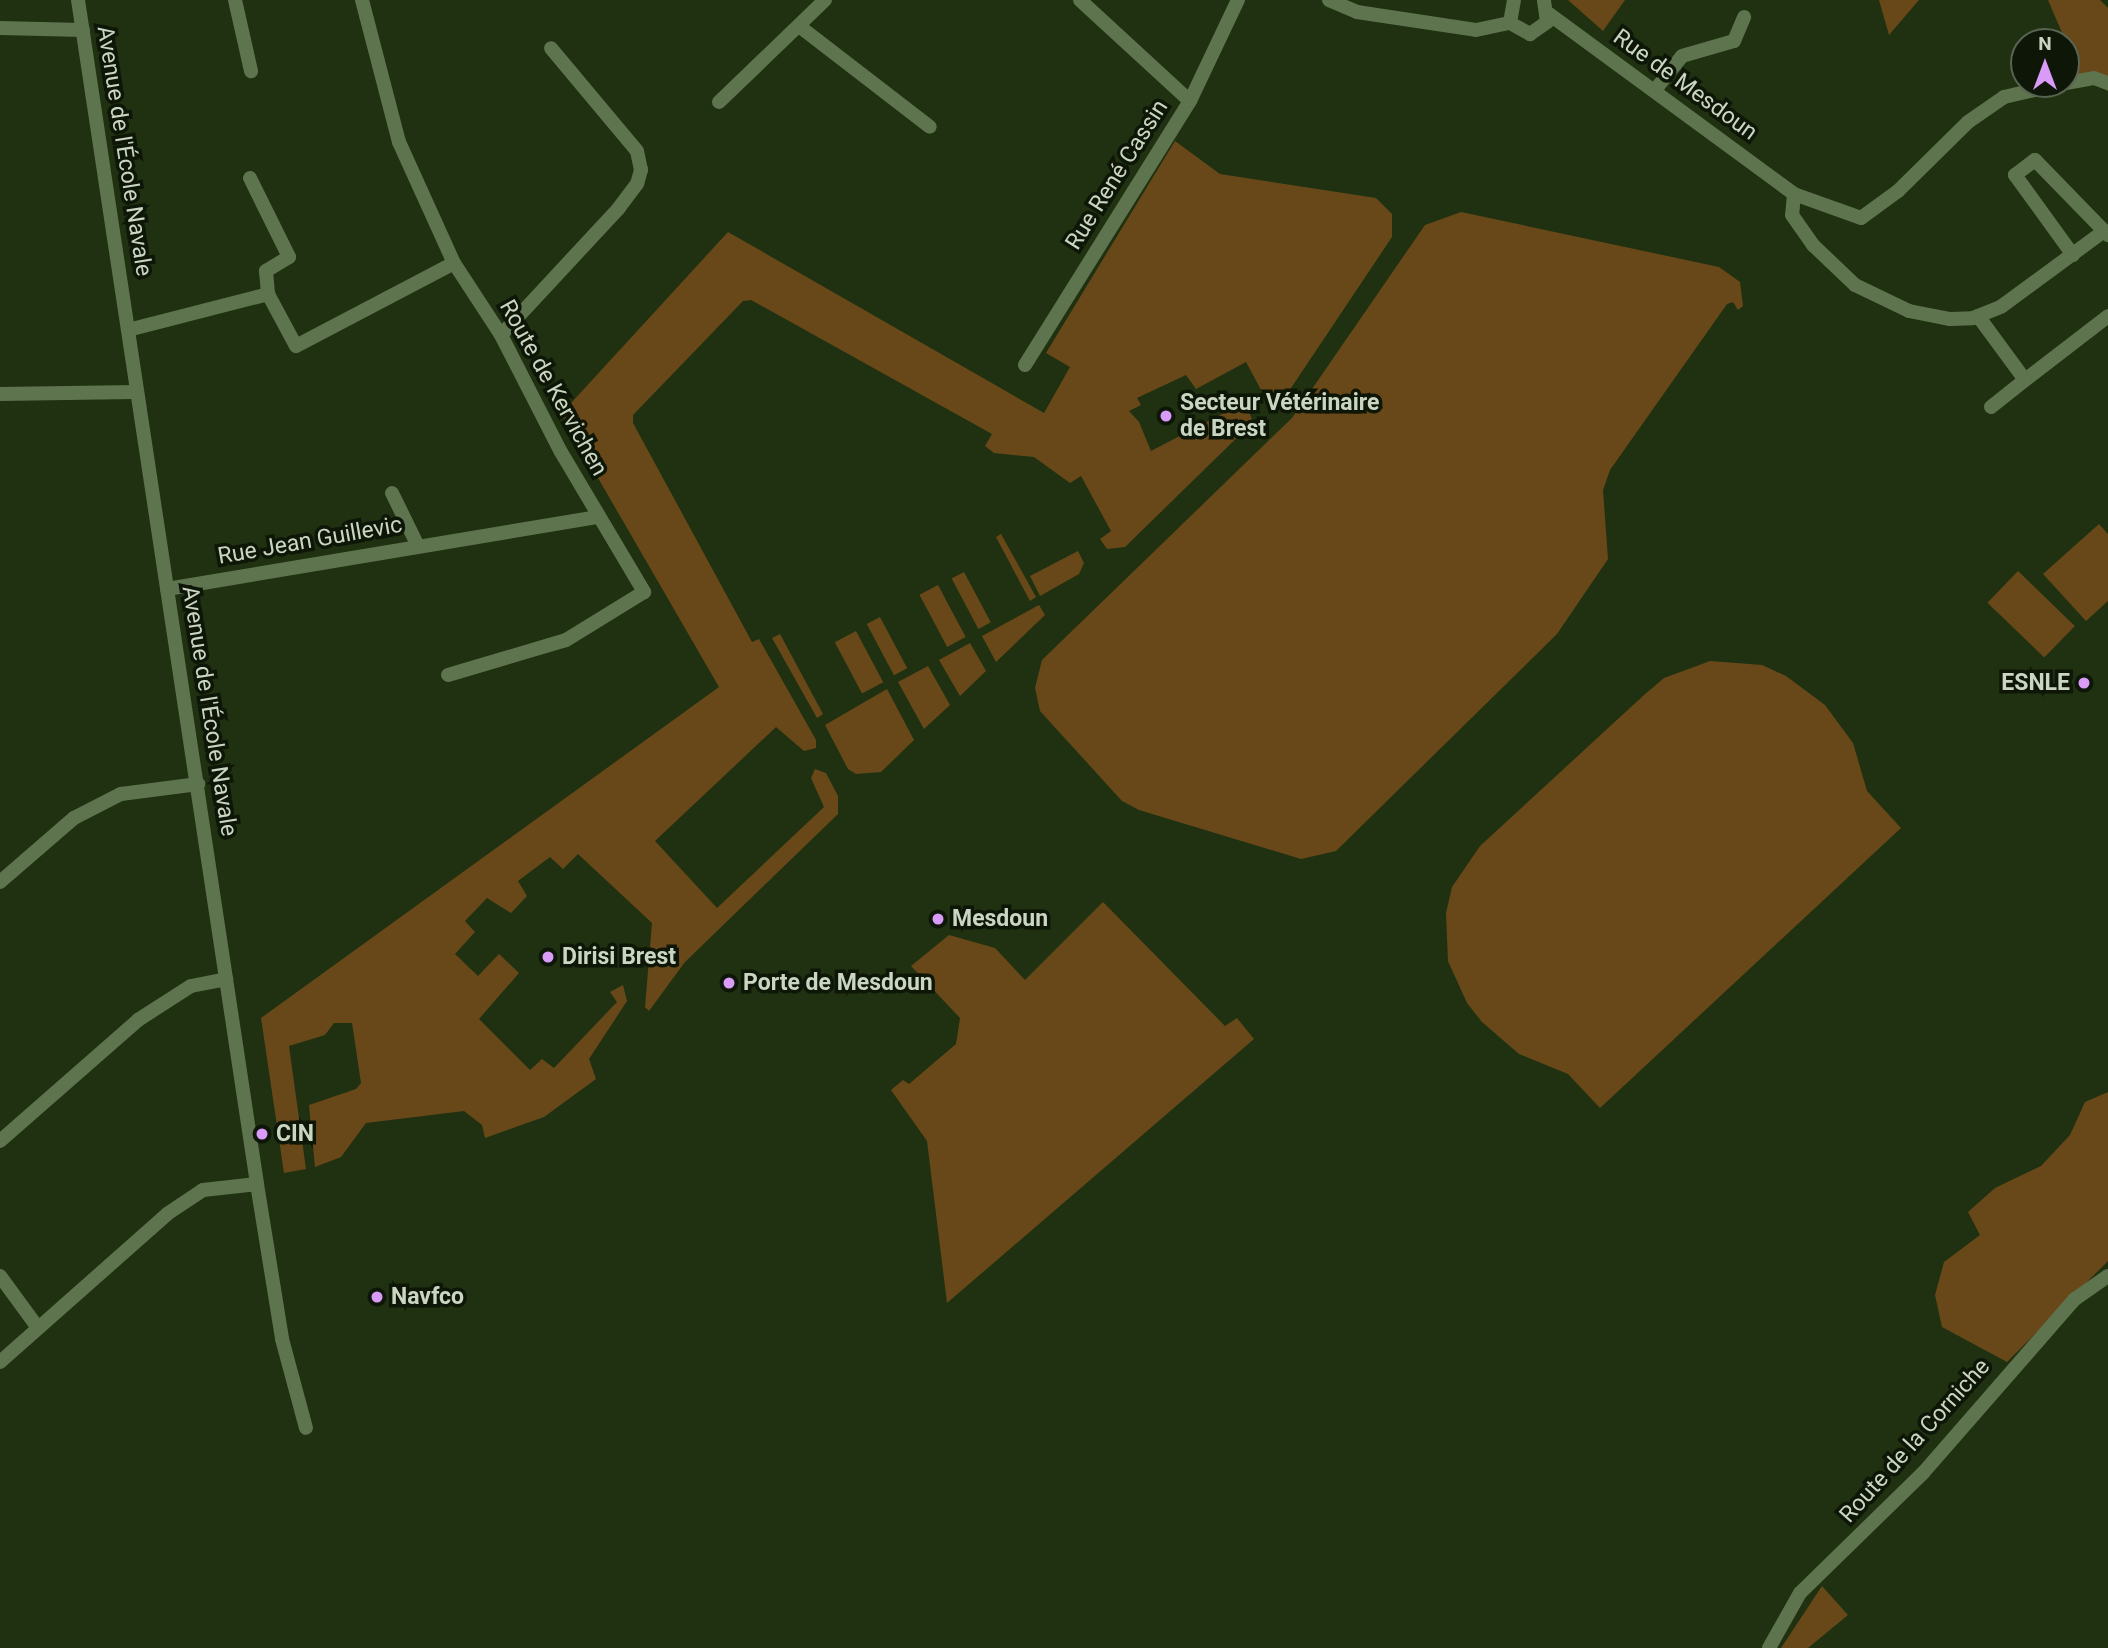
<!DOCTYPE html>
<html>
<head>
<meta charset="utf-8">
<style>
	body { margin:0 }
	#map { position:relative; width:2108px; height:1648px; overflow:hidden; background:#1f3110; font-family:Roboto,sans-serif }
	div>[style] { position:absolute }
	.green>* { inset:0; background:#684819; transform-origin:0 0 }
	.minor>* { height:14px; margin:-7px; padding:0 7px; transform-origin:7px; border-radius:7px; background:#5d744e }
	.tertiary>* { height:14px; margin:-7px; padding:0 7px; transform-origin:7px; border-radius:7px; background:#5d744e }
	.dots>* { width:19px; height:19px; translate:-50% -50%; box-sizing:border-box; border:4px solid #0e1608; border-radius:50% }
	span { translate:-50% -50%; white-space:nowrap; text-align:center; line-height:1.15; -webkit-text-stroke:7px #0e1608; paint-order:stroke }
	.street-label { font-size:23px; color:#cad6c2 }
	.poi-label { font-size:23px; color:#cad6c2; font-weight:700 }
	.left { translate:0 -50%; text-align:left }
	.right { translate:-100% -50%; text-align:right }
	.north { position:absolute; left:2010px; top:28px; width:70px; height:70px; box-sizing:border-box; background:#0e1608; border:2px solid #596352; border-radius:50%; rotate:0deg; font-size:19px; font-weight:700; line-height:28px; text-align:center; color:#cad6c2 }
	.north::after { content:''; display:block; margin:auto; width:24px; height:32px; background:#d89bf8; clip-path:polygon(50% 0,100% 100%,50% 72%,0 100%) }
</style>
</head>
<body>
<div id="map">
	<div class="green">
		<i style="clip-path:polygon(1568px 0,1625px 0,1603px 31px)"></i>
		<i style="clip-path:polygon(1879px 0,1919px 0,1889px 35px)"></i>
		<i style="clip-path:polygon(2048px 0,2100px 0,2108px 8px,2108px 91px,2069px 71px,2066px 42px)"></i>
		<i style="clip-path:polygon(1175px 141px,1220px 174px,1376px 198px,1392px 214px,1392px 237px,1287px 394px,1279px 402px,1267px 401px,1246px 362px,1196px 389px,1186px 375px,1137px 398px,1141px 405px,1129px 411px,1139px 422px,1151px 451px,1245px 402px,1253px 422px,1125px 547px,1107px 549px,1100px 539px,1111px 531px,1081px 476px,1070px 483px,1034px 457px,994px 453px,985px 446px,992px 434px,751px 300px,743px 301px,633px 415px,633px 423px,752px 642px,759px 639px,816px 740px,816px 748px,804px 751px,776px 727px,655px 841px,717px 908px,824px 807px,811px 778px,815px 769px,826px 773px,838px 796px,838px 814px,685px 962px,649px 1011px,645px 1007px,652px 923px,578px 854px,563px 869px,550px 857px,518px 881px,527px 896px,511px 913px,487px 898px,465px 921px,475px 932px,455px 954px,478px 976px,499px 954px,519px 973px,479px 1019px,530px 1070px,542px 1059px,554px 1068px,617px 1002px,610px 992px,623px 985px,627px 1001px,589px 1059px,596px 1079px,544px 1117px,485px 1138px,482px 1125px,464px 1111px,366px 1123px,341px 1157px,315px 1167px,309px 1105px,356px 1089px,361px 1083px,352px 1023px,334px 1023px,325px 1035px,289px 1046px,306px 1169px,284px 1173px,261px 1018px,719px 687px,561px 414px,728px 232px,1044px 413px,1070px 367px,1046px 353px)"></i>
		<i style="clip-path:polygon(1461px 212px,1719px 267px,1740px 282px,1743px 306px,1738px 310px,1733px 302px,1727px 304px,1610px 470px,1603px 490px,1608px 559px,1557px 634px,1336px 851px,1301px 859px,1139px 810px,1122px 801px,1040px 711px,1035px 688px,1042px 660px,1292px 418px,1425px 225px)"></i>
		<i style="clip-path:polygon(2099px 524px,2108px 534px,2108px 601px,2086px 621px,2043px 574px)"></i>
		<i style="clip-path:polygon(1001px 534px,1036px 597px,1030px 601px,996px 537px)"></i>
		<i style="clip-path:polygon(1078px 551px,1084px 563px,1079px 574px,1040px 596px,1030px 576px)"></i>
		<i style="left:2018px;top:571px;width:79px;height:44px;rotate:44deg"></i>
		<i style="left:964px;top:572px;width:57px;height:14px;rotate:62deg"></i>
		<i style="left:938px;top:585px;width:59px;height:21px;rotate:62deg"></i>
		<i style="clip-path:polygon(1039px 605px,1045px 615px,996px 662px,982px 636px)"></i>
		<i style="left:880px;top:617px;width:58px;height:15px;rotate:62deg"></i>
		<i style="left:856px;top:631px;width:58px;height:24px;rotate:62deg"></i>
		<i style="clip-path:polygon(780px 634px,823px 714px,817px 718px,772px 638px)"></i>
		<i style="clip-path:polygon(970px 643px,986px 671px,960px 696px,939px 660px)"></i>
		<i style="clip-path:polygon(1710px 661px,1762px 665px,1786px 676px,1825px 705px,1853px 743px,1867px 791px,1901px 828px,1600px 1108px,1568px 1074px,1519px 1054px,1482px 1022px,1467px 1003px,1448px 961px,1446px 913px,1452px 887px,1480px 846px,1644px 695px,1664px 678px)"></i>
		<i style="clip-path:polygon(928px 666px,950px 705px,924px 729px,898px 682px)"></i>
		<i style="clip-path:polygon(887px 689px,914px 740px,881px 772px,856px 774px,848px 769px,825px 725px)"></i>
		<i style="clip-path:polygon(1103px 902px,1225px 1026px,1237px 1018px,1254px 1039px,947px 1303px,927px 1141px,891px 1090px,903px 1080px,909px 1084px,956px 1044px,960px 1018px,911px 966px,949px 935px,995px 948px,1025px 980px)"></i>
		<i style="clip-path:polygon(2108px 1092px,2108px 1261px,2007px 1362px,1942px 1327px,1935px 1295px,1944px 1262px,1980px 1235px,1968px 1212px,1995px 1188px,2041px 1166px,2070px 1135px,2085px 1102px)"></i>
		<i style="clip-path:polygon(1822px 1586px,1848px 1615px,1808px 1648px,1781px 1648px)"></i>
	</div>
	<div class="minor">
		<i style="left:235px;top:0;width:73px;rotate:77.3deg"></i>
		<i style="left:362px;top:0;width:147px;rotate:75.4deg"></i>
		<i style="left:399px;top:142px;width:133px;rotate:65.6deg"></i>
		<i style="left:454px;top:263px;width:86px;rotate:56.9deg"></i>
		<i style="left:501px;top:335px;width:131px;rotate:62.9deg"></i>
		<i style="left:561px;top:452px;width:163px;rotate:59.3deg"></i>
		<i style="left:644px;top:592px;width:92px;rotate:148.4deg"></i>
		<i style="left:566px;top:640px;width:123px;rotate:163.5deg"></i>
		<i style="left:1080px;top:0;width:149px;rotate:42.6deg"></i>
		<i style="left:1329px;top:0;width:30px;rotate:23deg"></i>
		<i style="left:1357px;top:12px;width:120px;rotate:8.6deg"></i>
		<i style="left:1476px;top:30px;width:35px;rotate:-12deg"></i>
		<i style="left:1514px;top:0;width:23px;rotate:100deg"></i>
		<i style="left:1510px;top:23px;width:23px;rotate:29deg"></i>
		<i style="left:1530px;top:34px;width:21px;rotate:-35deg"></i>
		<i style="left:1547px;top:22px;width:22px;rotate:-98deg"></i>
		<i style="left:1549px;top:14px;width:304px;rotate:36.3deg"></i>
		<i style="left:1794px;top:194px;width:71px;rotate:19.7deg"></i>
		<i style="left:1861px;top:218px;width:46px;rotate:-36.1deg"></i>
		<i style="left:1898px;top:191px;width:98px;rotate:-44.6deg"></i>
		<i style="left:1968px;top:122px;width:44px;rotate:-34.8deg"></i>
		<i style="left:2004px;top:97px;width:57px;rotate:-13.1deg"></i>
		<i style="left:799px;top:26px;width:165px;rotate:37.6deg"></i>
		<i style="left:0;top:28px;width:83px;rotate:1.4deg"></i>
		<i style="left:2066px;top:83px;width:28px;rotate:-10deg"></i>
		<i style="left:2094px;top:78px;width:15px;rotate:20deg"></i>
		<i style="left:1655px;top:90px;width:43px;rotate:-51.5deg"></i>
		<i style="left:1682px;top:56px;width:54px;rotate:-16.1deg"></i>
		<i style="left:1734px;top:41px;width:26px;rotate:-67deg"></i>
		<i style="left:719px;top:102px;width:147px;rotate:-43.9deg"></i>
		<i style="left:250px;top:178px;width:88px;rotate:63.7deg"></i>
		<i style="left:289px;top:257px;width:27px;rotate:149deg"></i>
		<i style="left:266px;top:271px;width:23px;rotate:85deg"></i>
		<i style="left:1794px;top:194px;width:21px;rotate:95deg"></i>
		<i style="left:1792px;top:215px;width:37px;rotate:55deg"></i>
		<i style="left:1813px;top:245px;width:58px;rotate:43.6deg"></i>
		<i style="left:1855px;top:285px;width:60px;rotate:25.7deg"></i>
		<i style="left:1909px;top:311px;width:42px;rotate:11deg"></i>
		<i style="left:1950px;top:319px;width:23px;rotate:-2deg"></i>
		<i style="left:1973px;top:318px;width:31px;rotate:-22deg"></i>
		<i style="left:2002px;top:306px;width:127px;rotate:-36.3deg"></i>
		<i style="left:2104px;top:231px;width:6px;rotate:45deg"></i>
		<i style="left:2073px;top:255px;width:99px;rotate:-125.9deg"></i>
		<i style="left:2015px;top:175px;width:25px;rotate:-37deg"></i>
		<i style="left:2035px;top:160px;width:99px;rotate:45.8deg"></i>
		<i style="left:1978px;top:316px;width:79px;rotate:53.7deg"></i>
		<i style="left:2025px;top:380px;width:105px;rotate:-37.6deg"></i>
		<i style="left:128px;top:330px;width:145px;rotate:-14.4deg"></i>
		<i style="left:268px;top:294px;width:59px;rotate:61.7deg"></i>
		<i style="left:296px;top:346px;width:178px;rotate:-27.7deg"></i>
		<i style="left:501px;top:335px;width:172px;rotate:-47.1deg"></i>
		<i style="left:618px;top:209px;width:31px;rotate:-53deg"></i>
		<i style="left:637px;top:184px;width:15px;rotate:-74deg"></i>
		<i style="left:641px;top:170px;width:19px;rotate:-102deg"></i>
		<i style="left:637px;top:151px;width:134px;rotate:-129.9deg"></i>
		<i style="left:1025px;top:365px;width:311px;rotate:-58deg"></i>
		<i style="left:1190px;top:101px;width:112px;rotate:-64.6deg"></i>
		<i style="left:0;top:394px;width:135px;rotate:-0.8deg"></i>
		<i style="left:1991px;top:407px;width:43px;rotate:-38.5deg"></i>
		<i style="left:392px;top:493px;width:59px;rotate:63.9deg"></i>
		<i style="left:167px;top:589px;width:437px;rotate:-9.5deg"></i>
		<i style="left:0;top:882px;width:98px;rotate:-40.9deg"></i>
		<i style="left:74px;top:818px;width:53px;rotate:-27.1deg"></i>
		<i style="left:121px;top:794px;width:78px;rotate:-7.4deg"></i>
		<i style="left:0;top:1141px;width:184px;rotate:-41.2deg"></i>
		<i style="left:138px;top:1020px;width:63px;rotate:-32.7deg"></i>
		<i style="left:191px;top:986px;width:36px;rotate:-11deg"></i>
		<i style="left:0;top:1276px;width:64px;rotate:53.8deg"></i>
		<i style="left:0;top:1362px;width:223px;rotate:-41.5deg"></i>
		<i style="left:167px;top:1214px;width:43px;rotate:-33.7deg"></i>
		<i style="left:203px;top:1190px;width:54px;rotate:-6.3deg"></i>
		<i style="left:1769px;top:1648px;width:63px;rotate:-60.6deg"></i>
		<i style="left:1800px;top:1593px;width:172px;rotate:-44.3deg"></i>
		<i style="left:1923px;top:1473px;width:231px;rotate:-48.9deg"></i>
		<i style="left:2075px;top:1299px;width:40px;rotate:-34.9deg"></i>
	</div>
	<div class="tertiary">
		<i style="left:78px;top:0;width:1197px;rotate:81.4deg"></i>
		<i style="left:257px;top:1184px;width:157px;rotate:80.8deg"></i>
		<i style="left:282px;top:1339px;width:92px;rotate:74.9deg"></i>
	</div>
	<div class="dots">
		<i style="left:1166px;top:416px;background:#d89bf8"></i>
		<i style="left:2084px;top:683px;background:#d89bf8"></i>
		<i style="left:938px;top:919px;background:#d89bf8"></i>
		<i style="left:548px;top:957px;background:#d89bf8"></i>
		<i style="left:729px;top:983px;background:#d89bf8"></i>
		<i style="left:262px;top:1134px;background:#d89bf8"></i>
		<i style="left:377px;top:1297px;background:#d89bf8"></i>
	</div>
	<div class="street-label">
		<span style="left:1685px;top:85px;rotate:36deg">Rue de Mesdoun</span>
		<span style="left:124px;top:151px;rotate:81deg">Avenue de l'École Navale</span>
		<span style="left:1117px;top:175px;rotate:-58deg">Rue René Cassin</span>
		<span style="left:553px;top:388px;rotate:61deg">Route de Kervichen</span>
		<span style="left:310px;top:541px;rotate:-10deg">Rue Jean Guillevic</span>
		<span style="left:209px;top:711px;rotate:81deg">Avenue de l'École Navale</span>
		<span style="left:1915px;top:1441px;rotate:-48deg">Route de la Corniche</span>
	</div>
	<div class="poi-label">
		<span class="left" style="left:1180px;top:416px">Secteur Vétérinaire<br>de Brest</span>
		<span class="right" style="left:2070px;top:683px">ESNLE</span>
		<span class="left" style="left:952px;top:919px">Mesdoun</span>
		<span class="left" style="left:562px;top:957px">Dirisi Brest</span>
		<span class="left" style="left:743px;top:983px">Porte de Mesdoun</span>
		<span class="left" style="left:276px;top:1134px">CIN</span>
		<span class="left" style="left:391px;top:1297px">Navfco</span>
	</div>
	<div class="north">N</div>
</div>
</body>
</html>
